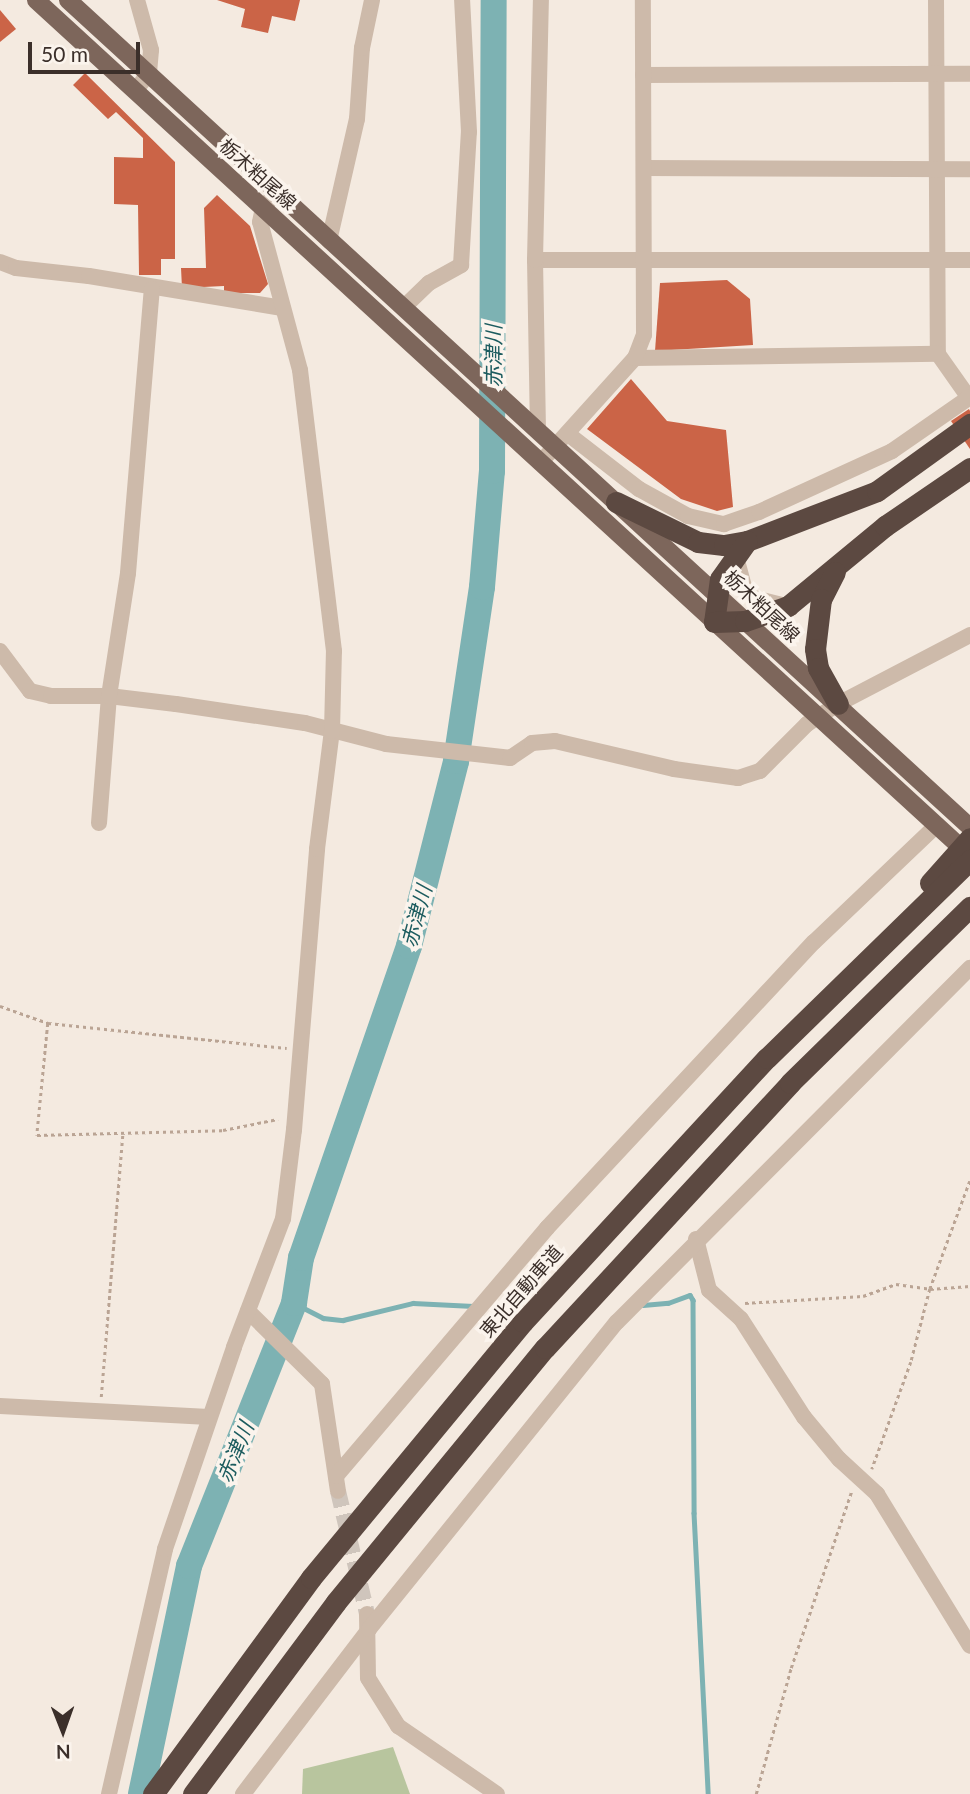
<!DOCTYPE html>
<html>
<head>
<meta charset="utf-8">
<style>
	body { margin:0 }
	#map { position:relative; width:970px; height:1794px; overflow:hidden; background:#f4eae0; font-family:Lato,"Noto Sans JP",sans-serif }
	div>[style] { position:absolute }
	.green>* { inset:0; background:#b8c59e }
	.stream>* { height:4.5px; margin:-2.25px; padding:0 2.25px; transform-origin:2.25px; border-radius:2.25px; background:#7db2b3 }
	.river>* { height:26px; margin:-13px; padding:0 13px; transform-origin:13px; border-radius:13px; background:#7db2b3 }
	.building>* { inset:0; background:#cb6447 }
	.street-tunnel>* { height:16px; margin-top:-8px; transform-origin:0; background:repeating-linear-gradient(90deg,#cfc5bc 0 16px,transparent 0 24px) }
	.path>* { height:2.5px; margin-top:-1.25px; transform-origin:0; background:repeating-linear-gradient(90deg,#baa494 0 3.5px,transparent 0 7px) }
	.lane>* { height:8px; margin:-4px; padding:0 4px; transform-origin:4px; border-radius:4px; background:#cdbaaa }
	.street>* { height:16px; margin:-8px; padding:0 8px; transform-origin:8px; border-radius:8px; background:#cdbaaa }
	.primary>* { height:18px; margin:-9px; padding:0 9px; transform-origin:9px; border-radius:9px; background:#7d665b }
	.highway>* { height:21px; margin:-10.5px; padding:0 10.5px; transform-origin:10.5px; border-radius:10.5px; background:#5c4941 }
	span { translate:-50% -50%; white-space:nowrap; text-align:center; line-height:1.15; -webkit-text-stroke:7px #fbf4ed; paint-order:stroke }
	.street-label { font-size:19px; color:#3b2f2a }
	.water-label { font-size:21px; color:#1d5c5f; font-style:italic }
	.north { position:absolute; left:28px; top:1696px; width:70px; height:70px; -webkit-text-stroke:5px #fbf4ed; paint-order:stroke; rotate:179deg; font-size:19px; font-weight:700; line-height:28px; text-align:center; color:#3b2f2a }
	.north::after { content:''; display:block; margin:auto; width:24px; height:32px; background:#3b2f2a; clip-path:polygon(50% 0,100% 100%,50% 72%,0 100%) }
	.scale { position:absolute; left:28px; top:42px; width:112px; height:32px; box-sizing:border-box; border:4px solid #3b2f2a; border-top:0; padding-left:9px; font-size:21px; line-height:24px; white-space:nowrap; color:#3b2f2a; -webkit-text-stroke:5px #fbf4ed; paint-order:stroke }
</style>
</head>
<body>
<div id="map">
	<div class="green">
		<i style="clip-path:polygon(393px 1747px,410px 1794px,302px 1794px,303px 1769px)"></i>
	</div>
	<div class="stream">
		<i style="left:294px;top:1303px;width:33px;rotate:27deg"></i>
		<i style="left:323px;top:1318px;width:20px;rotate:6deg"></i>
		<i style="left:343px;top:1320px;width:72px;rotate:-13.7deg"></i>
		<i style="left:413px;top:1303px;width:60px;rotate:2.9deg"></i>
		<i style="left:643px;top:1305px;width:25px;rotate:-5deg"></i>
		<i style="left:668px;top:1303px;width:23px;rotate:-20deg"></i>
		<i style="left:690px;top:1295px;width:6px;rotate:59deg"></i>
		<i style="left:693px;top:1300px;width:213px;rotate:89.7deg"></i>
		<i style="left:694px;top:1513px;width:281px;rotate:87.1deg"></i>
	</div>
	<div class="river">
		<i style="left:141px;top:1794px;width:233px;rotate:-78.1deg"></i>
		<i style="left:189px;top:1566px;width:283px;rotate:-68.2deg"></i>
		<i style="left:294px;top:1303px;width:46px;rotate:-81.2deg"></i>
		<i style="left:301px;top:1258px;width:330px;rotate:-70.9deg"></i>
		<i style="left:409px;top:946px;width:191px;rotate:-75.7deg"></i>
		<i style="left:456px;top:761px;width:176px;rotate:-81.5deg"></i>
		<i style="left:482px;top:587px;width:116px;rotate:-85.1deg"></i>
		<i style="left:492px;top:471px;width:471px;rotate:-89.8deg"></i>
	</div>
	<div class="building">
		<i style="clip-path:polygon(217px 0,300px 0,295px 21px,272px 16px,268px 33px,241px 27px,245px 9px)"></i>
		<i style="clip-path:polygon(0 10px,16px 29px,0 42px)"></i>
		<i style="clip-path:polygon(85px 73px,175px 162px,175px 259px,161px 259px,161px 275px,139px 275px,138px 205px,114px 204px,114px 157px,143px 158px,143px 138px,116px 112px,108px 119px,73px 85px)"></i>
		<i style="clip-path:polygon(217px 195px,250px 226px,268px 284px,260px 293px,224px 293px,224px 286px,182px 288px,181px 268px,206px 268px,204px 208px)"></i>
		<i style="clip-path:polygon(727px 280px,750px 299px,753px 345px,655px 351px,660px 283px)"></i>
		<i style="clip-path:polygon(631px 379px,667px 421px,726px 430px,733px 507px,717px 511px,681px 499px,587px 429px)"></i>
		<i style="clip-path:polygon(969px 409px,970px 411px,970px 449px,951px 421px)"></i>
	</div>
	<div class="street-tunnel">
		<i style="left:338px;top:1491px;width:126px;rotate:76.7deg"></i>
	</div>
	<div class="path">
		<i style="left:0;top:1006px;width:51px;rotate:19.5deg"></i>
		<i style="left:48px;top:1023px;width:113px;rotate:95.6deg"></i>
		<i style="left:37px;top:1135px;width:186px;rotate:-1.5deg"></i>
		<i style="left:223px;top:1130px;width:56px;rotate:-11.3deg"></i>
		<i style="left:48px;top:1023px;width:240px;rotate:6deg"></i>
		<i style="left:970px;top:1181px;width:115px;rotate:110.3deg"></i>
		<i style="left:930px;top:1289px;width:40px;rotate:-4.3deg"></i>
		<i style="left:745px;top:1303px;width:118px;rotate:-3.4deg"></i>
		<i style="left:863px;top:1296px;width:35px;rotate:-20deg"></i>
		<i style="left:896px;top:1284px;width:34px;rotate:8deg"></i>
		<i style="left:930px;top:1289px;width:75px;rotate:104.6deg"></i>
		<i style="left:911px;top:1362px;width:114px;rotate:110deg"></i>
		<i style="left:101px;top:1397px;width:266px;rotate:-85.3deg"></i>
		<i style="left:756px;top:1794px;width:131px;rotate:-74.5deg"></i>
		<i style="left:791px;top:1668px;width:188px;rotate:-71.1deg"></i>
	</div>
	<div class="lane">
		<i style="left:741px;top:560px;width:34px;rotate:75deg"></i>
		<i style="left:750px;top:593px;width:32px;rotate:14deg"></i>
	</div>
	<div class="street">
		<i style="left:936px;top:0;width:354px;rotate:89.7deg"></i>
		<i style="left:938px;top:354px;width:54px;rotate:54.8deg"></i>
		<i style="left:643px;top:75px;width:327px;rotate:-0.2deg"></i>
		<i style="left:135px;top:91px;width:23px;rotate:-52deg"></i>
		<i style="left:149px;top:73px;width:23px;rotate:-85deg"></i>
		<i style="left:151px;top:50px;width:52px;rotate:-105.6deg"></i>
		<i style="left:644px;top:168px;width:326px;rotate:0.2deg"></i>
		<i style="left:329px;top:241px;width:125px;rotate:-77.1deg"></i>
		<i style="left:357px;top:119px;width:71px;rotate:-86deg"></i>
		<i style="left:362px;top:48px;width:49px;rotate:-78.2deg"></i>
		<i style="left:535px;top:260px;width:435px"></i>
		<i style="left:0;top:262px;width:17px;rotate:21deg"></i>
		<i style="left:16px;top:268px;width:73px;rotate:6.3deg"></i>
		<i style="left:89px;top:276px;width:196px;rotate:9.4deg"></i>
		<i style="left:403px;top:308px;width:36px;rotate:-44deg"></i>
		<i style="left:429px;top:283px;width:37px;rotate:-29deg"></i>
		<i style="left:461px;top:265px;width:133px;rotate:-86.6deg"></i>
		<i style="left:469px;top:132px;width:132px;rotate:-93deg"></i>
		<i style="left:635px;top:358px;width:303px;rotate:-0.8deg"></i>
		<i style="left:538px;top:431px;width:171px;rotate:-91deg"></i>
		<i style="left:535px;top:260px;width:260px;rotate:-88.7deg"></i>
		<i style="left:568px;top:434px;width:90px;rotate:37.8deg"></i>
		<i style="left:639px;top:489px;width:56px;rotate:28.9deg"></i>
		<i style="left:688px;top:516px;width:37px;rotate:13deg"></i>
		<i style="left:724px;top:524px;width:37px;rotate:-19deg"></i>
		<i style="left:759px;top:512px;width:146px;rotate:-24.6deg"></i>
		<i style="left:892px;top:451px;width:95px;rotate:-34.7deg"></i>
		<i style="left:540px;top:463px;width:142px;rotate:-47.9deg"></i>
		<i style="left:635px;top:358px;width:25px;rotate:-69deg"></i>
		<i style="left:644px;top:335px;width:335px;rotate:-90.2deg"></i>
		<i style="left:0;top:651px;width:50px;rotate:53.1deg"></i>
		<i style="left:30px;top:691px;width:22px;rotate:13deg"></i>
		<i style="left:51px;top:696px;width:58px"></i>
		<i style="left:109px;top:696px;width:67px;rotate:6.8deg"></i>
		<i style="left:176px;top:704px;width:130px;rotate:8.4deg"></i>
		<i style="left:305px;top:723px;width:84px;rotate:14.5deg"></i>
		<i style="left:386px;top:744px;width:125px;rotate:6.4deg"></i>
		<i style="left:510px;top:758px;width:27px;rotate:-34deg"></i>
		<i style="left:532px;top:743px;width:23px;rotate:-5deg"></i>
		<i style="left:555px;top:741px;width:122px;rotate:13.2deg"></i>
		<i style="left:674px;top:769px;width:65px;rotate:8deg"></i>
		<i style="left:738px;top:778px;width:23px;rotate:-18deg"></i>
		<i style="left:760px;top:771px;width:66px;rotate:-45deg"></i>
		<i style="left:807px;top:724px;width:37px;rotate:-33deg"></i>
		<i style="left:838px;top:704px;width:149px;rotate:-27.6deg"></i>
		<i style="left:99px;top:823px;width:127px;rotate:-85.5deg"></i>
		<i style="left:109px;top:696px;width:124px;rotate:-81.2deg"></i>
		<i style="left:128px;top:573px;width:285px;rotate:-85.2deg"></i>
		<i style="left:696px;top:1239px;width:53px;rotate:75.7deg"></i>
		<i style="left:709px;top:1290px;width:43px;rotate:42.2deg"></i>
		<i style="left:741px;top:1319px;width:117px;rotate:57.3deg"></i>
		<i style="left:804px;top:1417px;width:55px;rotate:50.2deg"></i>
		<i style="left:839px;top:1459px;width:52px;rotate:42.6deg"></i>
		<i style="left:877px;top:1494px;width:178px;rotate:58.5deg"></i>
		<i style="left:248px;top:1311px;width:104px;rotate:44.6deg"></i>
		<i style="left:322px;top:1384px;width:108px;rotate:81.5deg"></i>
		<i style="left:0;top:1406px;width:209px;rotate:3deg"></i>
		<i style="left:336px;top:1476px;width:326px;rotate:-49.6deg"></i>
		<i style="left:547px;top:1228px;width:391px;rotate:-47deg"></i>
		<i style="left:814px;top:942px;width:170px;rotate:-43.6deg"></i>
		<i style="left:367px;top:1614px;width:64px;rotate:89.1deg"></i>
		<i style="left:368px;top:1678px;width:57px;rotate:58deg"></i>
		<i style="left:398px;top:1726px;width:120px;rotate:34.5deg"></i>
		<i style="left:109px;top:1794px;width:251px;rotate:-77.1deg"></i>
		<i style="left:165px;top:1549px;width:213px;rotate:-71.1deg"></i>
		<i style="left:234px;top:1347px;width:137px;rotate:-69.1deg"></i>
		<i style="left:283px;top:1219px;width:90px;rotate:-83deg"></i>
		<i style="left:294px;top:1130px;width:282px;rotate:-85.3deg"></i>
		<i style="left:317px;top:849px;width:119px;rotate:-82.8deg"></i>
		<i style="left:332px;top:731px;width:80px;rotate:-88.6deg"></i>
		<i style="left:334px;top:651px;width:283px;rotate:-96.9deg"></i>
		<i style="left:300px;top:370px;width:153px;rotate:-105.1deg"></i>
		<i style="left:260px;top:222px;width:14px;rotate:-78deg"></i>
		<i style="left:263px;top:208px;width:21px;rotate:-49deg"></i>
		<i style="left:243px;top:1794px;width:208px;rotate:-52.6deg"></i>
		<i style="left:369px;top:1629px;width:395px;rotate:-51.1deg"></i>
		<i style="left:617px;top:1322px;width:500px;rotate:-45.1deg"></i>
	</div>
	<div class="primary">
		<i style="left:36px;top:0;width:1267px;rotate:42.5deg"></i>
		<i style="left:68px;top:0;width:1224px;rotate:42.52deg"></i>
	</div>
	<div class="highway">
		<i style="left:616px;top:502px;width:91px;rotate:26deg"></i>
		<i style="left:698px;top:542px;width:26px;rotate:7deg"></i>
		<i style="left:724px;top:545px;width:23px;rotate:-10deg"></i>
		<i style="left:747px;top:541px;width:139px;rotate:-21deg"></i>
		<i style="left:877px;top:491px;width:115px;rotate:-35.8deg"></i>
		<i style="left:747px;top:541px;width:47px;rotate:125.4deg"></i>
		<i style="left:720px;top:579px;width:43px;rotate:97.9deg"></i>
		<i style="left:714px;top:622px;width:31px;rotate:-2deg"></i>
		<i style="left:745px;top:621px;width:46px;rotate:-19.2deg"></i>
		<i style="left:788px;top:606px;width:126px;rotate:-39.5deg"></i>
		<i style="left:885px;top:526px;width:103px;rotate:-34.3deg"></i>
		<i style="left:835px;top:572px;width:30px;rotate:117deg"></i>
		<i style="left:821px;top:599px;width:50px;rotate:96.8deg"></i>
		<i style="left:815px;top:649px;width:19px;rotate:81deg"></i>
		<i style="left:818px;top:668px;width:41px;rotate:60.9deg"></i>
		<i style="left:930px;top:883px;width:60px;rotate:-48.4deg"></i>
		<i style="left:153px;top:1794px;width:268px;rotate:-53.8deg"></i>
		<i style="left:311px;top:1578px;width:332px;rotate:-50.4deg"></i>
		<i style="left:523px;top:1322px;width:359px;rotate:-47.3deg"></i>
		<i style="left:767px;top:1058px;width:284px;rotate:-44.3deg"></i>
		<i style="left:193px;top:1794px;width:239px;rotate:-53.3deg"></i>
		<i style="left:336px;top:1602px;width:329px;rotate:-50.6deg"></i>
		<i style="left:545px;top:1348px;width:361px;rotate:-47.2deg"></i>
		<i style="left:790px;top:1083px;width:252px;rotate:-44.4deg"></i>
	</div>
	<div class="street-label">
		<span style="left:258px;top:174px;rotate:42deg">栃木粕尾線</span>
		<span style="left:762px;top:606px;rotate:43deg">栃木粕尾線</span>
		<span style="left:521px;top:1291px;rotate:-49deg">東北自動車道</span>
	</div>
	<div class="water-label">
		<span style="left:493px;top:356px;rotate:-90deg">赤津川</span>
		<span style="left:416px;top:916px;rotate:-75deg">赤津川</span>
		<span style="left:235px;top:1452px;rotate:-68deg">赤津川</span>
	</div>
	<div class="north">N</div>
	<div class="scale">50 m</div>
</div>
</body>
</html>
